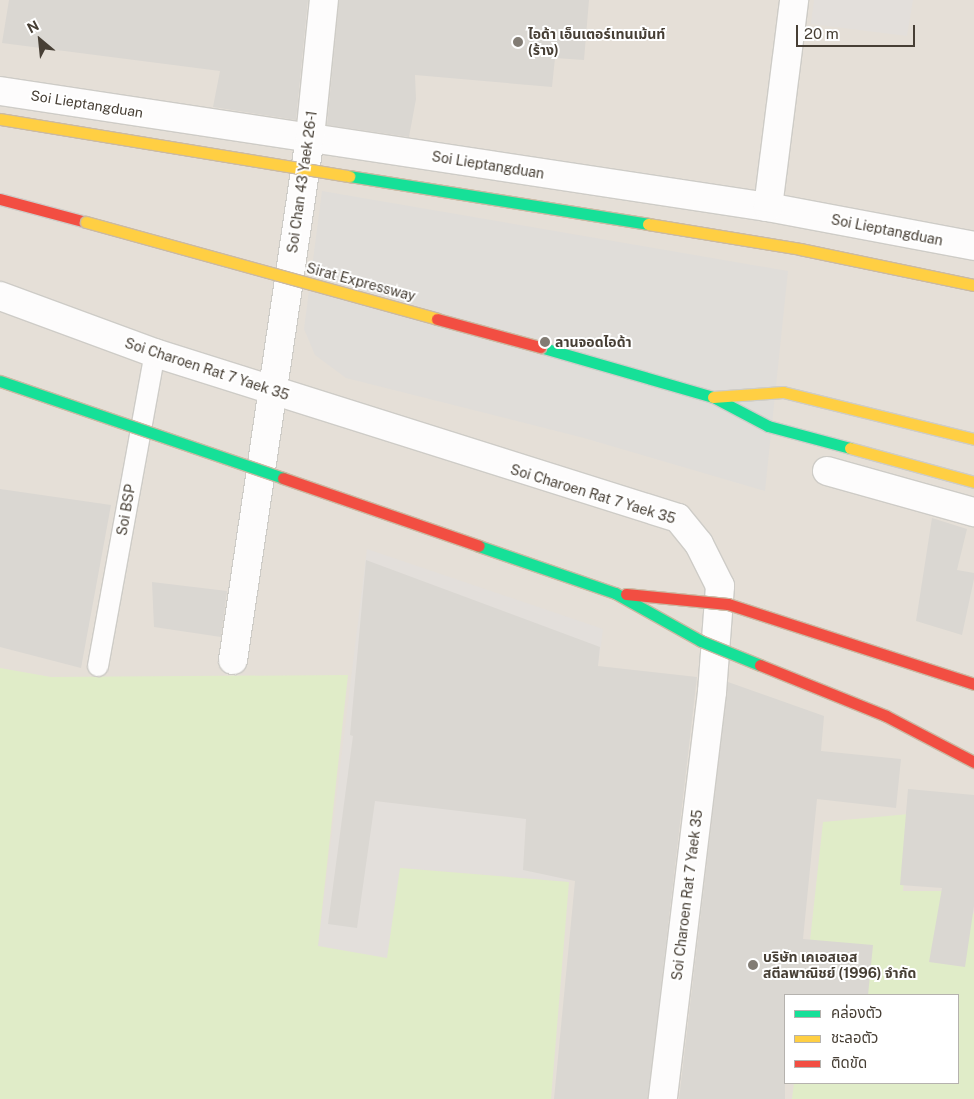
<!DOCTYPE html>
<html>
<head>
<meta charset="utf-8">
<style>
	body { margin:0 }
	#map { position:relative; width:974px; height:1099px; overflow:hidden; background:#f0eeea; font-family:"Public Sans","Noto Sans Thai",sans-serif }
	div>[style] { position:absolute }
	.residential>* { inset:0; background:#e5dfd7 }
	.industrial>* { inset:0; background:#e3dfdb }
	.green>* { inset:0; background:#e0ecc8 }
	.parking>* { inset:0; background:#e0ddd9 }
	.building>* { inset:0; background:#dad7d2 }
	.roads { filter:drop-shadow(1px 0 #ceccc7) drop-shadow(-1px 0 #ceccc7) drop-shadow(0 1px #ceccc7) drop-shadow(0 -1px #ceccc7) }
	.lane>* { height:20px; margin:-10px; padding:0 10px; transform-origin:10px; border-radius:10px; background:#fdfcfc }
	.street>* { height:28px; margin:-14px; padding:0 14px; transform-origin:14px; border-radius:14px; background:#fdfcfc }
	.fast>* { height:11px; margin:-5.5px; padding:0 5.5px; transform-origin:5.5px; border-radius:5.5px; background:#16e098 }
	.slow>* { height:11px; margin:-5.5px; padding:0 5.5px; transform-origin:5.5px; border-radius:5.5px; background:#ffcf43 }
	.jam>* { height:11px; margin:-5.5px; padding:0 5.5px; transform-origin:5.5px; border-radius:5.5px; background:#f24e42 }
	.bridges { filter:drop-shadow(1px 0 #cab9a3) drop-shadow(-1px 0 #cab9a3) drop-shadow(0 1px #cab9a3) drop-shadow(0 -1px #cab9a3) }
	.fast-bridge>* { height:11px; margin:-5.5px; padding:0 5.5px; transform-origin:5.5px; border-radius:5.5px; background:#16e098 }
	.slow-bridge>* { height:11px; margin:-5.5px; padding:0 5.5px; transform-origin:5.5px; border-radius:5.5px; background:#ffcf43 }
	.jam-bridge>* { height:11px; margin:-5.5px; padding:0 5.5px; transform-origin:5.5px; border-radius:5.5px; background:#f24e42 }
	.dots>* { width:14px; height:14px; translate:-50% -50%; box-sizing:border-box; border:2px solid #fff; border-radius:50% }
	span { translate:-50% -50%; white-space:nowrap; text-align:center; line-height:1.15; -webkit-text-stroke:4px #fff; paint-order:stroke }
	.poi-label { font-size:14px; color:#473f35; font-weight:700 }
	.left { translate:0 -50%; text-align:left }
	.street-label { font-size:14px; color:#473f35 }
	.legend { position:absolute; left:784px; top:994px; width:175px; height:90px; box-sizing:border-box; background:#fff; border:1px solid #b5b2ae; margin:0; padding:6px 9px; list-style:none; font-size:15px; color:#473f35 }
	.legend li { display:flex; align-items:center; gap:10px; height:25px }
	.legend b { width:25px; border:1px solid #b5b2ae }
	.north { position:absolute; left:15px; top:15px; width:50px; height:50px; -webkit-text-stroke:4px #fff; paint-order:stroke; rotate:332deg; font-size:14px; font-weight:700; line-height:20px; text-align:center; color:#473f35 }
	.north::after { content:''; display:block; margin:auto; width:18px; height:22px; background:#473f35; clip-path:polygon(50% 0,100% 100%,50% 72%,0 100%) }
	.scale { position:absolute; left:796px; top:25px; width:119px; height:22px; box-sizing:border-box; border:2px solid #473f35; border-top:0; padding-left:6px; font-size:15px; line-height:18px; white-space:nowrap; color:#473f35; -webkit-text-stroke:4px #fff; paint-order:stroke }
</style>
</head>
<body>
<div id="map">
	<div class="residential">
		<i style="clip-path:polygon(evenodd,0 0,974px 0,974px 1099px,0 1099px,0 0,785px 995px,958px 995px,958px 1083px,785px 1083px,785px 995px)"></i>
	</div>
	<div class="industrial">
		<i style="clip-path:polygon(814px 0,913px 0,907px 36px,811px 24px)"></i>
		<i style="clip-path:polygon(367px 549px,603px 629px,569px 882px,401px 868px,387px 959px,318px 946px)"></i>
	</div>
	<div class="green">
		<i style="clip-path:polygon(0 668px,51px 677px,348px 675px,318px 946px,387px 958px,400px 868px,569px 882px,551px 1099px,0 1099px)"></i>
		<i style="clip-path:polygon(909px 814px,903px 891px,950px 891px,974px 914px,974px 1099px,792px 1099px,794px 1083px,958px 1083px,958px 995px,804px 995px,823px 822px)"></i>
	</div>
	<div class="parking">
		<i style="clip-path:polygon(322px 191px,788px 271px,765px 491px,584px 438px,346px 378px,315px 355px,304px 329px)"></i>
	</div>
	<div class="building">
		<i style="clip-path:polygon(9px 0,308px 0,296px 120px,213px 107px,220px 71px,2px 43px)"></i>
		<i style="clip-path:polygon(339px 0,589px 0,584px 60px,555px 58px,552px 87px,415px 75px,416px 99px,409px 137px,327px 125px)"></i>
		<i style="clip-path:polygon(0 489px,111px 505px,81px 668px,0 647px)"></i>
		<i style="clip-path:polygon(932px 518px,967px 529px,957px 570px,974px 573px,974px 579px,962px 635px,916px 621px)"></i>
		<i style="clip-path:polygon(366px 560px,600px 647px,598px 666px,697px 677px,648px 1099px,554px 1099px,575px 881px,523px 870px,526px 819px,375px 801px,357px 928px,328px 924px,353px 736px,350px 735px)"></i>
		<i style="clip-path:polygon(152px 582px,227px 591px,221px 637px,154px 627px)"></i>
		<i style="clip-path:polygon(728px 682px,824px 716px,821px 751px,901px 759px,896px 808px,817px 799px,803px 939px,873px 945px,868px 995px,785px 995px,785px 1099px,679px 1099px)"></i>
		<i style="clip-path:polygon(908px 789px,974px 795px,974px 906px,965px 967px,929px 962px,942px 888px,900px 885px)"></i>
	</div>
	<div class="roads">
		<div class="lane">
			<i style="left:98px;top:666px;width:318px;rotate:-79.7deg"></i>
		</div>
		<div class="street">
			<i style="left:0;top:91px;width:777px;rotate:8.59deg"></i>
			<i style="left:768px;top:207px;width:210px;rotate:10.7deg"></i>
			<i style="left:768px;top:207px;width:209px;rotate:-82.8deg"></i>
			<i style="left:0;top:296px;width:165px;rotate:20.2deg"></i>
			<i style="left:155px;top:353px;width:548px;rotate:17.51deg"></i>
			<i style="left:678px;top:518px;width:33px;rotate:51deg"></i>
			<i style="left:699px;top:544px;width:47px;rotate:63.4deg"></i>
			<i style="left:720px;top:586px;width:106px;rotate:94.3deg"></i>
			<i style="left:712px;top:692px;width:410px;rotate:96.9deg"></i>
			<i style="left:827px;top:471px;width:153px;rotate:15.6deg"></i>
			<i style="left:233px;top:660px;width:529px;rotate:-81.62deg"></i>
			<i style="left:310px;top:137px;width:138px;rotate:-84.2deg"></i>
		</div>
		<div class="fast">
			<i style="left:540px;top:347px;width:180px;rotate:16.1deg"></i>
			<i style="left:713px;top:397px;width:62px;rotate:27.8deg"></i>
			<i style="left:768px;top:426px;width:85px;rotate:15deg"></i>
		</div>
		<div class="slow">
			<i style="left:713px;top:397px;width:70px;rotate:-4.1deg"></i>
			<i style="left:783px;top:392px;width:197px;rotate:13.8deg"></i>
			<i style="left:850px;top:448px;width:129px;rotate:15.3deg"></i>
		</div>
		<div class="jam">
			<i style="left:0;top:199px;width:89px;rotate:15deg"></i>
		</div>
	</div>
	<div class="bridges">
		<div class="fast-bridge">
			<i style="left:349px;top:176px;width:303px;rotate:9.1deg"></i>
			<i style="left:0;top:381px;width:299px;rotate:18.9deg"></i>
			<i style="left:479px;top:546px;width:144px;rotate:19.1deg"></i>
			<i style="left:615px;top:593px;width:98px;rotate:29.2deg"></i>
			<i style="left:701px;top:641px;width:64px;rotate:22.1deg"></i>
		</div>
		<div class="slow-bridge">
			<i style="left:0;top:119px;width:354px;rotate:9.3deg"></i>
			<i style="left:86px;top:222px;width:364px;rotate:15.4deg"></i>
			<i style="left:648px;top:224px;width:154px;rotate:9.3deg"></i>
			<i style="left:800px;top:249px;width:178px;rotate:11.7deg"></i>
		</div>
		<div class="jam-bridge">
			<i style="left:437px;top:319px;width:107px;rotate:15.2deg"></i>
			<i style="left:283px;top:478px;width:207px;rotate:19.1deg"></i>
			<i style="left:626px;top:594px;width:102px;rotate:5.6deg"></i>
			<i style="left:728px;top:604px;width:259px;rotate:18deg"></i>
			<i style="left:760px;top:665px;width:136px;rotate:22deg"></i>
			<i style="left:886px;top:716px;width:99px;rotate:27.6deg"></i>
		</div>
	</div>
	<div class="dots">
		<i style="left:518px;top:42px;background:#827c74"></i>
		<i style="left:545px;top:342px;background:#827c74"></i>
		<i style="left:753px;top:965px;background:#827c74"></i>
	</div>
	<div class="poi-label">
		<span class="left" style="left:528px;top:42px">ไอด้า เอ็นเตอร์เทนเม้นท์<br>(ร้าง)</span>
		<span class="left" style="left:555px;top:342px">ลานจอดไอด้า</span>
		<span class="left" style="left:763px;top:965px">บริษัท เคเอสเอส<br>สตีลพาณิชย์ (1996) จำกัด</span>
	</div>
	<div class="street-label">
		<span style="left:87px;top:104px;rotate:9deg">Soi Lieptangduan</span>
		<span style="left:488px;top:165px;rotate:9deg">Soi Lieptangduan</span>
		<span style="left:302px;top:182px;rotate:-82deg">Soi Chan 43 Yaek 26-1</span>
		<span style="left:887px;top:230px;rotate:11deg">Soi Lieptangduan</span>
		<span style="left:361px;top:282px;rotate:15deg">Sirat Expressway</span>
		<span style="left:207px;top:369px;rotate:18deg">Soi Charoen Rat 7 Yaek 35</span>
		<span style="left:593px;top:494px;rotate:17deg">Soi Charoen Rat 7 Yaek 35</span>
		<span style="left:126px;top:510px;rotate:-80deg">Soi BSP</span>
		<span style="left:687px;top:895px;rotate:-83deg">Soi Charoen Rat 7 Yaek 35</span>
	</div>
	<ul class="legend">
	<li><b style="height:6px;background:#16e098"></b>คล่องตัว</li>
	<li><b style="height:6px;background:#ffcf43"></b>ชะลอตัว</li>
	<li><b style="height:6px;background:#f24e42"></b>ติดขัด</li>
	</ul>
	<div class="north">N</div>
	<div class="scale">20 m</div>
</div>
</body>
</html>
